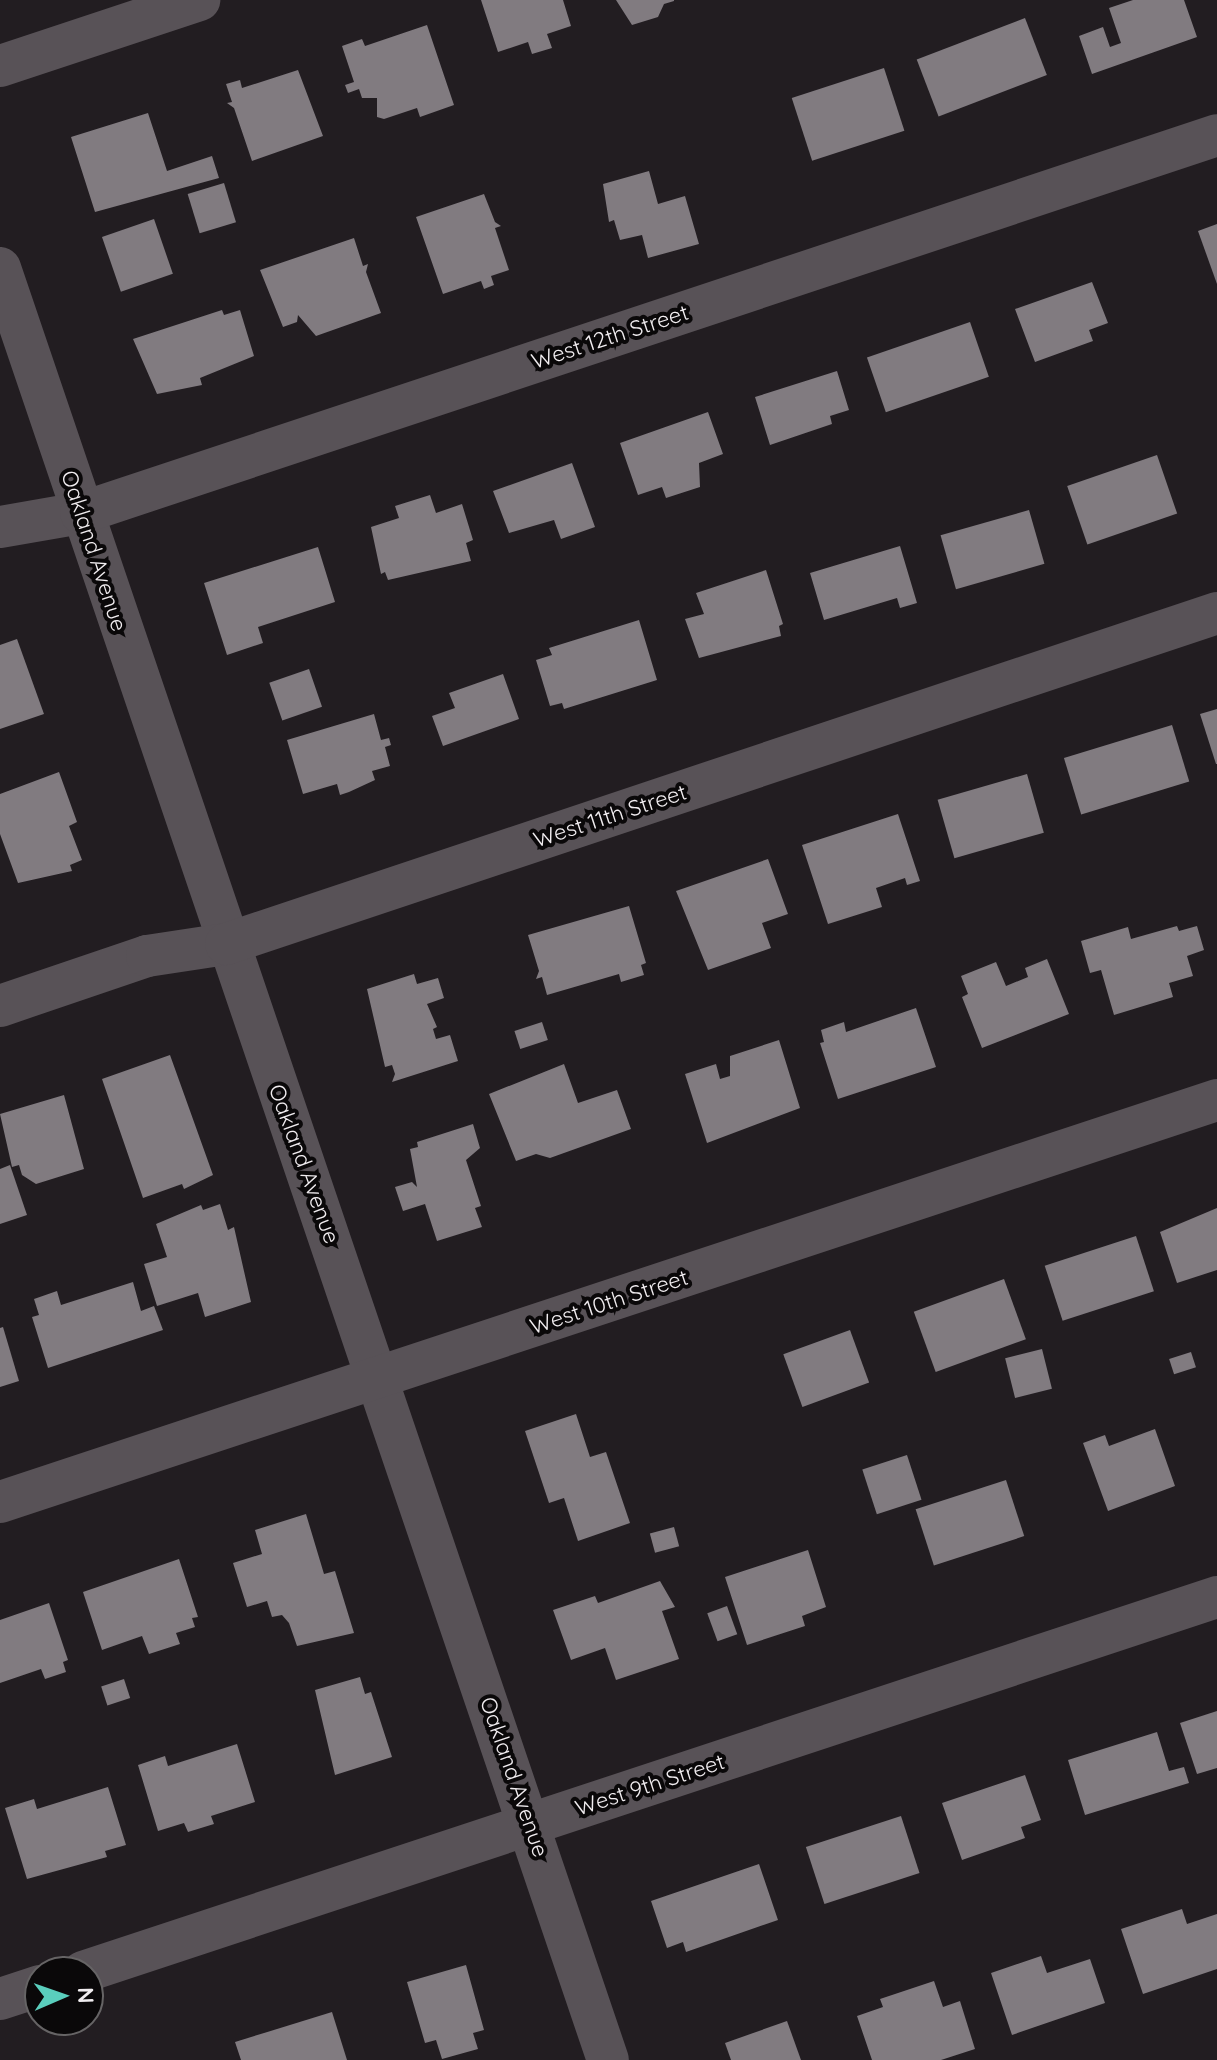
<!DOCTYPE html>
<html>
<head>
<meta charset="utf-8">
<style>
	body { margin:0 }
	#map { position:relative; width:1217px; height:2060px; overflow:hidden; background:#221d21; font-family:Quicksand,sans-serif }
	div>[style] { position:absolute }
	.building>* { inset:0; background:#817b80; transform-origin:0 0 }
	.street>* { height:42px; margin:-21px; padding:0 21px; transform-origin:21px; border-radius:21px; background:#585257 }
	span { translate:-50% -50%; white-space:nowrap; text-align:center; line-height:1.15; -webkit-text-stroke:8px #0a0809; paint-order:stroke }
	.street-label { font-size:22px; color:#f1edf0 }
	.north { position:absolute; left:24px; top:1956px; width:80px; height:80px; box-sizing:border-box; background:#0a0809; border:2px solid #666465; border-radius:50%; rotate:88deg; font-size:22px; font-weight:700; line-height:32px; text-align:center; color:#f1edf0 }
	.north::after { content:''; display:block; margin:auto; width:28px; height:36px; background:#5acebd; clip-path:polygon(50% 0,100% 100%,50% 72%,0 100%) }
</style>
</head>
<body>
<div id="map">
	<div class="building">
		<i style="clip-path:polygon(481px 0,563px 0,571px 26px,547px 34px,552px 48px,532px 54px,528px 42px,498px 52px)"></i>
		<i style="clip-path:polygon(616px 0,674px 0,674px 1px,664px 4px,658px 17px,632px 25px)"></i>
		<i style="clip-path:polygon(1133px 0,1184px 0,1197px 37px,1092px 74px,1079px 36px,1103px 27px,1110px 47px,1121px 43px,1109px 8px)"></i>
		<i style="left:1025px;top:18px;width:61px;height:116px;rotate:69deg"></i>
		<i style="clip-path:polygon(427px 25px,454px 105px,420px 117px,417px 108px,384px 119px,377px 117px,377px 98px,362px 98px,359px 89px,348px 93px,345px 85px,354px 82px,342px 46px,362px 39px,365px 46px)"></i>
		<i style="left:884px;top:68px;width:66px;height:97px;rotate:72deg"></i>
		<i style="clip-path:polygon(298px 70px,323px 136px,252px 161px,234px 108px,227px 103px,232px 102px,226px 84px,240px 80px,242px 88px)"></i>
		<i style="clip-path:polygon(148px 113px,167px 171px,212px 156px,219px 178px,95px 212px,71px 137px)"></i>
		<i style="clip-path:polygon(649px 171px,658px 204px,685px 196px,699px 244px,648px 258px,642px 235px,620px 240px,614px 220px,609px 222px,603px 184px)"></i>
		<i style="left:224px;top:183px;width:41px;height:38px;rotate:73deg"></i>
		<i style="clip-path:polygon(484px 194px,495px 222px,501px 226px,495px 228px,509px 270px,491px 276px,494px 285px,484px 289px,481px 281px,443px 294px,416px 217px)"></i>
		<i style="left:154px;top:219px;width:58px;height:55px;rotate:71deg"></i>
		<i style="clip-path:polygon(1217px 224px,1217px 284px,1198px 231px)"></i>
		<i style="clip-path:polygon(354px 238px,363px 266px,368px 264px,366px 272px,381px 313px,316px 336px,298px 315px,297px 322px,283px 327px,260px 270px)"></i>
		<i style="clip-path:polygon(1092px 282px,1108px 323px,1089px 330px,1093px 341px,1035px 362px,1015px 309px)"></i>
		<i style="clip-path:polygon(222px 310px,224px 315px,240px 310px,254px 356px,200px 378px,202px 385px,157px 394px,133px 339px)"></i>
		<i style="left:970px;top:322px;width:58px;height:109px;rotate:71deg"></i>
		<i style="clip-path:polygon(837px 371px,849px 410px,830px 416px,832px 424px,770px 445px,755px 397px)"></i>
		<i style="clip-path:polygon(708px 412px,723px 454px,699px 463px,700px 487px,666px 498px,662px 487px,638px 495px,620px 443px)"></i>
		<i style="left:1157px;top:455px;width:62px;height:95px;rotate:71deg"></i>
		<i style="clip-path:polygon(572px 463px,595px 527px,561px 539px,554px 520px,509px 533px,493px 491px)"></i>
		<i style="clip-path:polygon(430px 495px,436px 513px,462px 504px,473px 540px,466px 543px,471px 561px,388px 580px,385px 572px,381px 574px,371px 527px,399px 518px,395px 506px)"></i>
		<i style="left:1029px;top:510px;width:56px;height:92px;rotate:74deg"></i>
		<i style="clip-path:polygon(900px 546px,917px 603px,900px 608px,897px 598px,824px 620px,810px 573px)"></i>
		<i style="clip-path:polygon(318px 547px,335px 602px,258px 627px,263px 643px,227px 655px,204px 583px)"></i>
		<i style="clip-path:polygon(766px 570px,783px 624px,779px 626px,781px 636px,699px 658px,685px 619px,704px 614px,696px 593px)"></i>
		<i style="clip-path:polygon(639px 620px,657px 680px,564px 709px,562px 703px,550px 706px,536px 660px,552px 655px,549px 648px)"></i>
		<i style="clip-path:polygon(17px 639px,44px 714px,0 729px,0 645px)"></i>
		<i style="left:309px;top:669px;width:40px;height:42px;rotate:71deg"></i>
		<i style="clip-path:polygon(503px 674px,519px 719px,443px 746px,432px 716px,455px 708px,449px 693px)"></i>
		<i style="clip-path:polygon(1217px 709px,1217px 764px,1216px 764px,1200px 714px)"></i>
		<i style="clip-path:polygon(374px 714px,381px 740px,389px 738px,391px 745px,385px 747px,390px 766px,372px 771px,375px 780px,349px 792px,340px 795px,337px 784px,303px 794px,287px 740px)"></i>
		<i style="left:1172px;top:725px;width:59px;height:113px;rotate:73deg"></i>
		<i style="clip-path:polygon(59px 772px,77px 822px,69px 826px,82px 860px,70px 865px,72px 871px,18px 883px,0 834px,0 794px)"></i>
		<i style="left:1027px;top:774px;width:61px;height:93px;rotate:74deg"></i>
		<i style="clip-path:polygon(898px 814px,920px 881px,907px 885px,905px 878px,876px 888px,882px 907px,828px 924px,802px 845px)"></i>
		<i style="clip-path:polygon(768px 859px,788px 914px,762px 923px,771px 948px,708px 970px,676px 891px)"></i>
		<i style="clip-path:polygon(629px 906px,646px 963px,641px 965px,644px 975px,621px 982px,619px 974px,547px 995px,542px 977px,536px 979px,539px 971px,528px 935px)"></i>
		<i style="clip-path:polygon(1177px 926px,1179px 931px,1197px 926px,1204px 950px,1187px 956px,1193px 976px,1169px 983px,1173px 997px,1114px 1015px,1101px 970px,1090px 973px,1081px 941px,1128px 927px,1131px 939px)"></i>
		<i style="clip-path:polygon(1047px 959px,1069px 1014px,982px 1048px,962px 997px,968px 994px,961px 976px,996px 962px,1006px 986px,1028px 977px,1025px 968px)"></i>
		<i style="clip-path:polygon(414px 974px,417px 984px,438px 978px,444px 998px,427px 1004px,437px 1027px,433px 1029px,436px 1039px,450px 1035px,458px 1061px,392px 1082px,395px 1074px,392px 1065px,385px 1067px,367px 989px)"></i>
		<i style="clip-path:polygon(916px 1008px,936px 1067px,838px 1099px,820px 1043px,824px 1042px,821px 1030px,844px 1022px,846px 1032px)"></i>
		<i style="left:542px;top:1022px;width:19px;height:29px;rotate:72deg"></i>
		<i style="clip-path:polygon(779px 1040px,800px 1108px,707px 1143px,685px 1074px,716px 1064px,720px 1079px,730px 1076px,730px 1056px)"></i>
		<i style="clip-path:polygon(170px 1055px,213px 1175px,184px 1189px,182px 1184px,143px 1198px,102px 1079px)"></i>
		<i style="clip-path:polygon(564px 1064px,578px 1103px,617px 1090px,631px 1129px,550px 1158px,536px 1154px,516px 1161px,489px 1094px)"></i>
		<i style="clip-path:polygon(64px 1095px,84px 1169px,36px 1184px,22px 1175px,19px 1165px,12px 1167px,0 1114px)"></i>
		<i style="clip-path:polygon(473px 1124px,480px 1148px,466px 1160px,481px 1206px,475px 1208px,482px 1227px,437px 1241px,425px 1204px,403px 1211px,395px 1187px,412px 1182px,417px 1187px,410px 1149px,418px 1147px,417px 1142px)"></i>
		<i style="clip-path:polygon(10px 1165px,27px 1215px,0 1224px,0 1169px)"></i>
		<i style="clip-path:polygon(220px 1204px,228px 1230px,234px 1227px,251px 1302px,205px 1317px,198px 1293px,157px 1306px,144px 1264px,167px 1257px,156px 1224px,201px 1205px,203px 1210px)"></i>
		<i style="clip-path:polygon(1217px 1208px,1217px 1270px,1177px 1283px,1160px 1232px)"></i>
		<i style="left:1136px;top:1236px;width:58px;height:96px;rotate:72deg"></i>
		<i style="left:1004px;top:1279px;width:64px;height:96px;rotate:70deg"></i>
		<i style="clip-path:polygon(133px 1282px,141px 1311px,154px 1306px,163px 1330px,48px 1368px,32px 1317px,39px 1315px,34px 1299px,57px 1291px,61px 1305px)"></i>
		<i style="clip-path:polygon(3px 1327px,19px 1381px,0 1387px,0 1328px)"></i>
		<i style="left:850px;top:1330px;width:56px;height:71px;rotate:70deg"></i>
		<i style="left:1042px;top:1349px;width:41px;height:38px;rotate:76deg"></i>
		<i style="left:1191px;top:1352px;width:16px;height:23px;rotate:72deg"></i>
		<i style="clip-path:polygon(576px 1414px,590px 1457px,606px 1452px,630px 1523px,578px 1541px,564px 1498px,549px 1503px,525px 1431px)"></i>
		<i style="clip-path:polygon(1155px 1429px,1175px 1486px,1108px 1511px,1083px 1443px,1105px 1435px,1109px 1446px)"></i>
		<i style="left:907px;top:1455px;width:47px;height:47px;rotate:72deg"></i>
		<i style="left:1006px;top:1480px;width:59px;height:95px;rotate:72deg"></i>
		<i style="clip-path:polygon(306px 1514px,324px 1574px,335px 1571px,354px 1633px,297px 1646px,289px 1623px,282px 1615px,272px 1617px,267px 1601px,247px 1607px,233px 1563px,262px 1554px,255px 1530px)"></i>
		<i style="left:674px;top:1527px;width:20px;height:25px;rotate:75deg"></i>
		<i style="clip-path:polygon(808px 1550px,826px 1607px,802px 1616px,805px 1626px,747px 1645px,725px 1577px)"></i>
		<i style="clip-path:polygon(179px 1559px,198px 1617px,192px 1618px,195px 1627px,176px 1633px,180px 1644px,149px 1654px,142px 1636px,102px 1650px,83px 1592px)"></i>
		<i style="clip-path:polygon(660px 1581px,675px 1607px,662px 1611px,679px 1659px,616px 1680px,605px 1648px,571px 1660px,553px 1610px,595px 1596px,598px 1603px)"></i>
		<i style="clip-path:polygon(49px 1603px,68px 1660px,63px 1662px,66px 1672px,45px 1679px,41px 1669px,0 1683px,0 1620px)"></i>
		<i style="left:727px;top:1606px;width:30px;height:21px;rotate:70deg"></i>
		<i style="clip-path:polygon(360px 1677px,365px 1694px,371px 1692px,392px 1757px,335px 1775px,315px 1690px)"></i>
		<i style="left:124px;top:1679px;width:20px;height:24px;rotate:72deg"></i>
		<i style="clip-path:polygon(1217px 1711px,1217px 1768px,1197px 1774px,1180px 1723px)"></i>
		<i style="clip-path:polygon(1157px 1732px,1169px 1771px,1184px 1767px,1189px 1783px,1085px 1815px,1068px 1760px)"></i>
		<i style="clip-path:polygon(237px 1744px,255px 1802px,211px 1816px,214px 1824px,188px 1832px,184px 1823px,158px 1831px,138px 1765px,165px 1756px,168px 1766px)"></i>
		<i style="clip-path:polygon(1025px 1775px,1041px 1820px,1021px 1827px,1025px 1838px,962px 1860px,942px 1803px)"></i>
		<i style="clip-path:polygon(108px 1787px,126px 1845px,105px 1851px,107px 1857px,27px 1879px,5px 1808px,34px 1799px,37px 1809px)"></i>
		<i style="left:901px;top:1816px;width:60px;height:100px;rotate:72deg"></i>
		<i style="clip-path:polygon(759px 1864px,778px 1920px,686px 1952px,683px 1942px,667px 1948px,651px 1901px)"></i>
		<i style="clip-path:polygon(1182px 1909px,1187px 1924px,1217px 1914px,1217px 1969px,1143px 1994px,1121px 1929px)"></i>
		<i style="clip-path:polygon(1041px 1956px,1047px 1973px,1090px 1959px,1105px 2003px,1012px 2035px,991px 1973px)"></i>
		<i style="clip-path:polygon(466px 1965px,484px 2030px,473px 2033px,478px 2049px,442px 2059px,436px 2040px,425px 2043px,407px 1982px)"></i>
		<i style="clip-path:polygon(934px 1981px,943px 2007px,960px 2001px,975px 2049px,941px 2060px,872px 2060px,857px 2016px,883px 2007px,880px 1999px)"></i>
		<i style="clip-path:polygon(332px 2012px,347px 2060px,241px 2060px,235px 2042px)"></i>
		<i style="clip-path:polygon(787px 2021px,801px 2060px,731px 2060px,725px 2043px)"></i>
	</div>
	<div class="street">
		<i style="left:0;top:66px;width:210px;rotate:-18.3deg"></i>
		<i style="left:0;top:268px;width:1892px;rotate:71.26deg"></i>
		<i style="left:0;top:527px;width:82px;rotate:-9.8deg"></i>
		<i style="left:81px;top:513px;width:1197px;rotate:-18.4deg"></i>
		<i style="left:0;top:1006px;width:155px;rotate:-18.8deg"></i>
		<i style="left:147px;top:956px;width:80px;rotate:-8.6deg"></i>
		<i style="left:226px;top:944px;width:1045px;rotate:-18.47deg"></i>
		<i style="left:0;top:1502px;width:1282px;rotate:-18.28deg"></i>
		<i style="left:83px;top:1972px;width:1194px;rotate:-18.3deg"></i>
		<i style="left:0;top:1999px;width:42px;rotate:-18deg"></i>
	</div>
	<div class="street-label">
		<span style="left:610px;top:337px;rotate:-18deg">West 12th Street</span>
		<span style="left:94px;top:551px;rotate:72deg">Oakland Avenue</span>
		<span style="left:610px;top:816px;rotate:-18deg">West 11th Street</span>
		<span style="left:304px;top:1164px;rotate:70deg">Oakland Avenue</span>
		<span style="left:609px;top:1302px;rotate:-18deg">West 10th Street</span>
		<span style="left:514px;top:1777px;rotate:71deg">Oakland Avenue</span>
		<span style="left:650px;top:1785px;rotate:-18deg">West 9th Street</span>
	</div>
	<div class="north">N</div>
</div>
</body>
</html>
